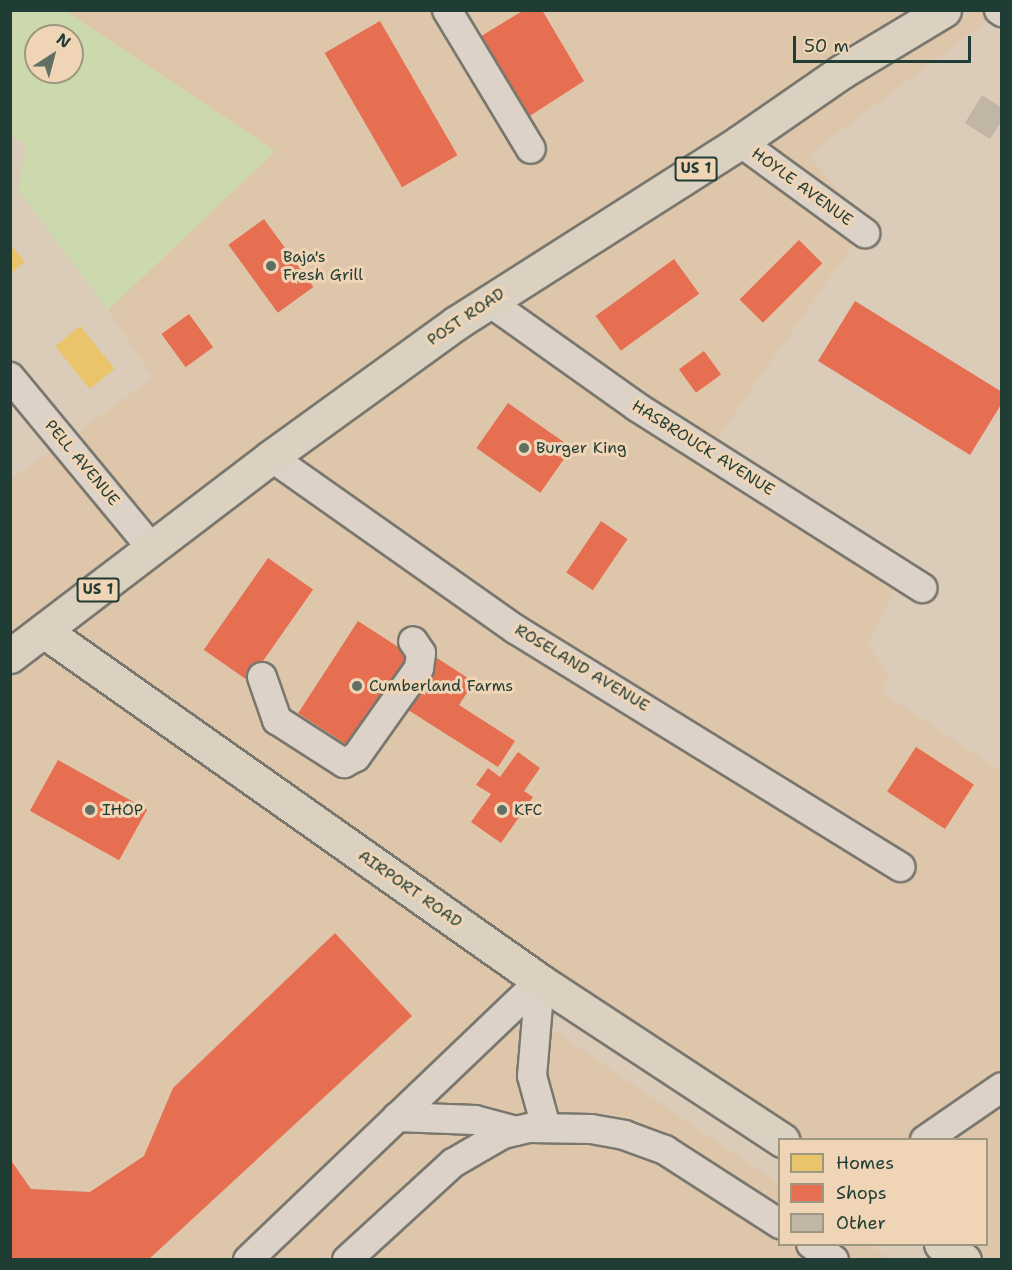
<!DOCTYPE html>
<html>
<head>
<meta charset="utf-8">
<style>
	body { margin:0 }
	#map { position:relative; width:1012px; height:1270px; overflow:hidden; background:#dbcbb9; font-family:"Shantell Sans",sans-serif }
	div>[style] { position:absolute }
	.built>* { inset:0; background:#dec6aa }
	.green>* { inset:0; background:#cbd9ac }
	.homes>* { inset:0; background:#e9c46a; transform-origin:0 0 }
	.shops>* { inset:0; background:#e76f51; transform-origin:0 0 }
	.building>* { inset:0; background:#c1b5a5 }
	.roads { filter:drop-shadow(2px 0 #79776e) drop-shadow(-2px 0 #79776e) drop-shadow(0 2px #79776e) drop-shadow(0 -2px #79776e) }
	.minor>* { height:28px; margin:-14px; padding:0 14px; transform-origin:14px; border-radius:14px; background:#dcd2c7 }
	.major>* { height:33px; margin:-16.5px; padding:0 16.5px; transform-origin:16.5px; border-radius:16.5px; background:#dbd1c0 }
	.dots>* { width:16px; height:16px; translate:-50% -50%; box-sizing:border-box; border:3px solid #efd4b6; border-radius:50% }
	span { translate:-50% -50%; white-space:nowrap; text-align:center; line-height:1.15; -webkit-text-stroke:6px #efd4b6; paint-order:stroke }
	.shield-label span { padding:2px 4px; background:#efd4b6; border:2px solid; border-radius:4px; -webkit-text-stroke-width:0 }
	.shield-label { font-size:15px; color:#1f3d34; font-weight:700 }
	.street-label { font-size:16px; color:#1f3d34 }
	.poi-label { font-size:16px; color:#1f3d34 }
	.left { translate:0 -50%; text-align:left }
	.frame { position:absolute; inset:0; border:12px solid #1f3d34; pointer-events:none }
	.legend { position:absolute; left:778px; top:1138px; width:210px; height:108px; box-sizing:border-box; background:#efd4b6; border:2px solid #9c9882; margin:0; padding:8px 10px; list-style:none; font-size:18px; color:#1f3d34 }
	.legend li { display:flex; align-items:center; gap:12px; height:30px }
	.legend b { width:30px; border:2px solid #9c9882 }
	.north { position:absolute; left:24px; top:24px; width:60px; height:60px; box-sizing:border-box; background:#efd4b6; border:2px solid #9c9882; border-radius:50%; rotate:36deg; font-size:16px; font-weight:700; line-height:24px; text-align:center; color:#1f3d34 }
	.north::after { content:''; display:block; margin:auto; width:21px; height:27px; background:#616f63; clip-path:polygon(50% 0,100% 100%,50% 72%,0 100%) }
	.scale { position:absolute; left:793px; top:36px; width:178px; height:27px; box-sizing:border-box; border:3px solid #1f3d34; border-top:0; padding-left:8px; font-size:18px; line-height:21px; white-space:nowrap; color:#1f3d34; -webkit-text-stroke:4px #efd4b6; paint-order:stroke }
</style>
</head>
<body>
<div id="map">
	<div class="built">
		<i style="clip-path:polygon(65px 11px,1001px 11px,808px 155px,868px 223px,718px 437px,906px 568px,868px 643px,890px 677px,881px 692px,1001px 771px,1001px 1259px,964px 1259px,941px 1245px,986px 1244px,986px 1140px,782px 1139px,541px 981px,516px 1005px,779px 1184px,780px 1244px,869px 1245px,891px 1259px,11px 1259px,10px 480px,153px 378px,108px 310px,275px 152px)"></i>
	</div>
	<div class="green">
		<i style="clip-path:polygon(evenodd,10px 11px,66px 11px,275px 151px,108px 310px,18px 190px,26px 146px,11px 134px,10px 11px,36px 36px,72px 36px,72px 72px,36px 72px,36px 36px)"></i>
	</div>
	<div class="homes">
		<i style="clip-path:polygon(10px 244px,25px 262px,10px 274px)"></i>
		<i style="left:80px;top:326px;width:55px;height:32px;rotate:51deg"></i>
	</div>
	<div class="shops">
		<i style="clip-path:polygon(524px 10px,542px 10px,584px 81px,525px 119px,478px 38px)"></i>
		<i style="left:380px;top:21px;width:155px;height:64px;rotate:60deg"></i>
		<i style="left:264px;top:219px;width:84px;height:44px;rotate:54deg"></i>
		<i style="left:799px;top:240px;width:33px;height:84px;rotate:45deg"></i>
		<i style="left:674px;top:259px;width:43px;height:97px;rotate:54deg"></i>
		<i style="clip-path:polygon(855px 301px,1002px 392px,1002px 403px,970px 455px,818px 361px)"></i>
		<i style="left:189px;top:314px;width:41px;height:34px;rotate:54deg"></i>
		<i style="left:704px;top:351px;width:29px;height:31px;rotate:54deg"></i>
		<i style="left:508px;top:403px;width:78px;height:55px;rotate:35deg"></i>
		<i style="left:601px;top:521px;width:32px;height:62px;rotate:34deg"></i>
		<i style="left:268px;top:558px;width:55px;height:112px;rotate:35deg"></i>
		<i style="left:358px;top:621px;width:69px;height:110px;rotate:33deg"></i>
		<i style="clip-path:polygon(437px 658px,474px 682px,459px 705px,515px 741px,498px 767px,405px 708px)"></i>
		<i style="left:916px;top:747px;width:69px;height:53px;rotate:33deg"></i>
		<i style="clip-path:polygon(518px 752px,540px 768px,524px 791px,533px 797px,501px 843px,471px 822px,491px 794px,476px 785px,488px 768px,500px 777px)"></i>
		<i style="left:58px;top:760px;width:102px;height:58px;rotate:29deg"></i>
		<i style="clip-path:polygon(335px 933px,412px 1016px,148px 1260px,10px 1260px,10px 1159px,31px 1189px,90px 1192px,144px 1156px,173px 1088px)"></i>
	</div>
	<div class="building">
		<i style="clip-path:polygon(982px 95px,1002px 108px,1002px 120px,990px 139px,965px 123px)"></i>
	</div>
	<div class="roads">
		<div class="minor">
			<i style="left:447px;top:10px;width:162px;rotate:58.9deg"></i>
			<i style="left:999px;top:10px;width:4px;rotate:34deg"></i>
			<i style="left:740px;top:142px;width:155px;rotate:36.1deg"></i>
			<i style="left:488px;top:301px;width:183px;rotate:35.4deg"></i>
			<i style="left:637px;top:407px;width:338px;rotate:32.4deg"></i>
			<i style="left:10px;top:377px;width:224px;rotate:50.4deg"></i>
			<i style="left:271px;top:457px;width:299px;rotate:35.2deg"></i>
			<i style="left:515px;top:629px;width:453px;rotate:31.7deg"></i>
			<i style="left:262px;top:677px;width:46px;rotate:70.8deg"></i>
			<i style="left:277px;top:720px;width:80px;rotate:32.7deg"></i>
			<i style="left:344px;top:763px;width:13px;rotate:-27deg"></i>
			<i style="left:356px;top:757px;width:109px;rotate:-54.7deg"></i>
			<i style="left:419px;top:668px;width:15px;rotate:-82deg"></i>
			<i style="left:421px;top:653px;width:14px;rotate:-124deg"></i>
			<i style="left:540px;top:981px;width:95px;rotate:94.8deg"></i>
			<i style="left:532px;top:1076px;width:53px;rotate:74.6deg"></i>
			<i style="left:397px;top:1117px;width:78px;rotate:2.2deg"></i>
			<i style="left:475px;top:1120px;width:42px;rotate:15deg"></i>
			<i style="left:925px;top:1140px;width:93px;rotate:-34.5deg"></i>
			<i style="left:811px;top:1244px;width:28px;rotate:35deg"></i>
			<i style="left:248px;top:1260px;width:404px;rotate:-43.7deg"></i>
			<i style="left:347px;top:1260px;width:144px;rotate:-42.5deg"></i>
			<i style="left:453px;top:1163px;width:58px;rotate:-30.1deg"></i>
			<i style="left:503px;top:1134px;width:28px;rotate:-13deg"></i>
			<i style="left:530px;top:1128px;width:61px;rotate:0.9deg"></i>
			<i style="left:591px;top:1129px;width:34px;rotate:10deg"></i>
			<i style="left:624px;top:1135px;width:44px;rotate:20.1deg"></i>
			<i style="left:665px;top:1150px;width:137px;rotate:32.8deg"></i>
		</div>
		<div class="major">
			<i style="left:44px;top:631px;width:607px;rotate:35.21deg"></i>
			<i style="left:540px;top:981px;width:290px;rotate:33.3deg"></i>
			<i style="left:10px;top:656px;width:328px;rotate:-37.3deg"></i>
			<i style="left:271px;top:457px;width:228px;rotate:-35.9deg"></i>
			<i style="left:456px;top:323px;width:337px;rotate:-32.5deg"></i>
			<i style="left:740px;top:142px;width:123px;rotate:-34.7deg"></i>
			<i style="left:841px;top:72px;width:120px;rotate:-31deg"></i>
			<i style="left:941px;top:1244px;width:28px;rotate:35deg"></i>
		</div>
	</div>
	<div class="dots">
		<i style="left:271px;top:266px;background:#616f63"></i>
		<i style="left:524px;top:448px;background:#616f63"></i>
		<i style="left:357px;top:686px;background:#616f63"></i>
		<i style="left:90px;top:810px;background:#616f63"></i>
		<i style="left:502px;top:810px;background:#616f63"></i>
	</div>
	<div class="shield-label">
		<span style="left:696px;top:169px">US 1</span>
		<span style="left:98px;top:590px">US 1</span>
	</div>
	<div class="street-label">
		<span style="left:802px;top:187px;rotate:36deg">HOYLE AVENUE</span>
		<span style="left:466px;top:317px;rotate:-34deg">POST ROAD</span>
		<span style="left:703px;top:448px;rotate:32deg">HASBROUCK AVENUE</span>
		<span style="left:82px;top:463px;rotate:50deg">PELL AVENUE</span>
		<span style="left:582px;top:668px;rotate:31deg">ROSELAND AVENUE</span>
		<span style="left:410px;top:889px;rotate:35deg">AIRPORT ROAD</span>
	</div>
	<div class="poi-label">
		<span class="left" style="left:283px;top:266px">Baja's<br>Fresh Grill</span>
		<span class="left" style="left:536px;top:448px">Burger King</span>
		<span class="left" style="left:369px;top:686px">Cumberland Farms</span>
		<span class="left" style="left:102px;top:810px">IHOP</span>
		<span class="left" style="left:514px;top:810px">KFC</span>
	</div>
	<div class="frame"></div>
	<ul class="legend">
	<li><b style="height:16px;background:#e9c46a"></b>Homes</li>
	<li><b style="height:16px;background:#e76f51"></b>Shops</li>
	<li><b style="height:16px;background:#c1b5a5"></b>Other</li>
	</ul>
	<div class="north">N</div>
	<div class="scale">50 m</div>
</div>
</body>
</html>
